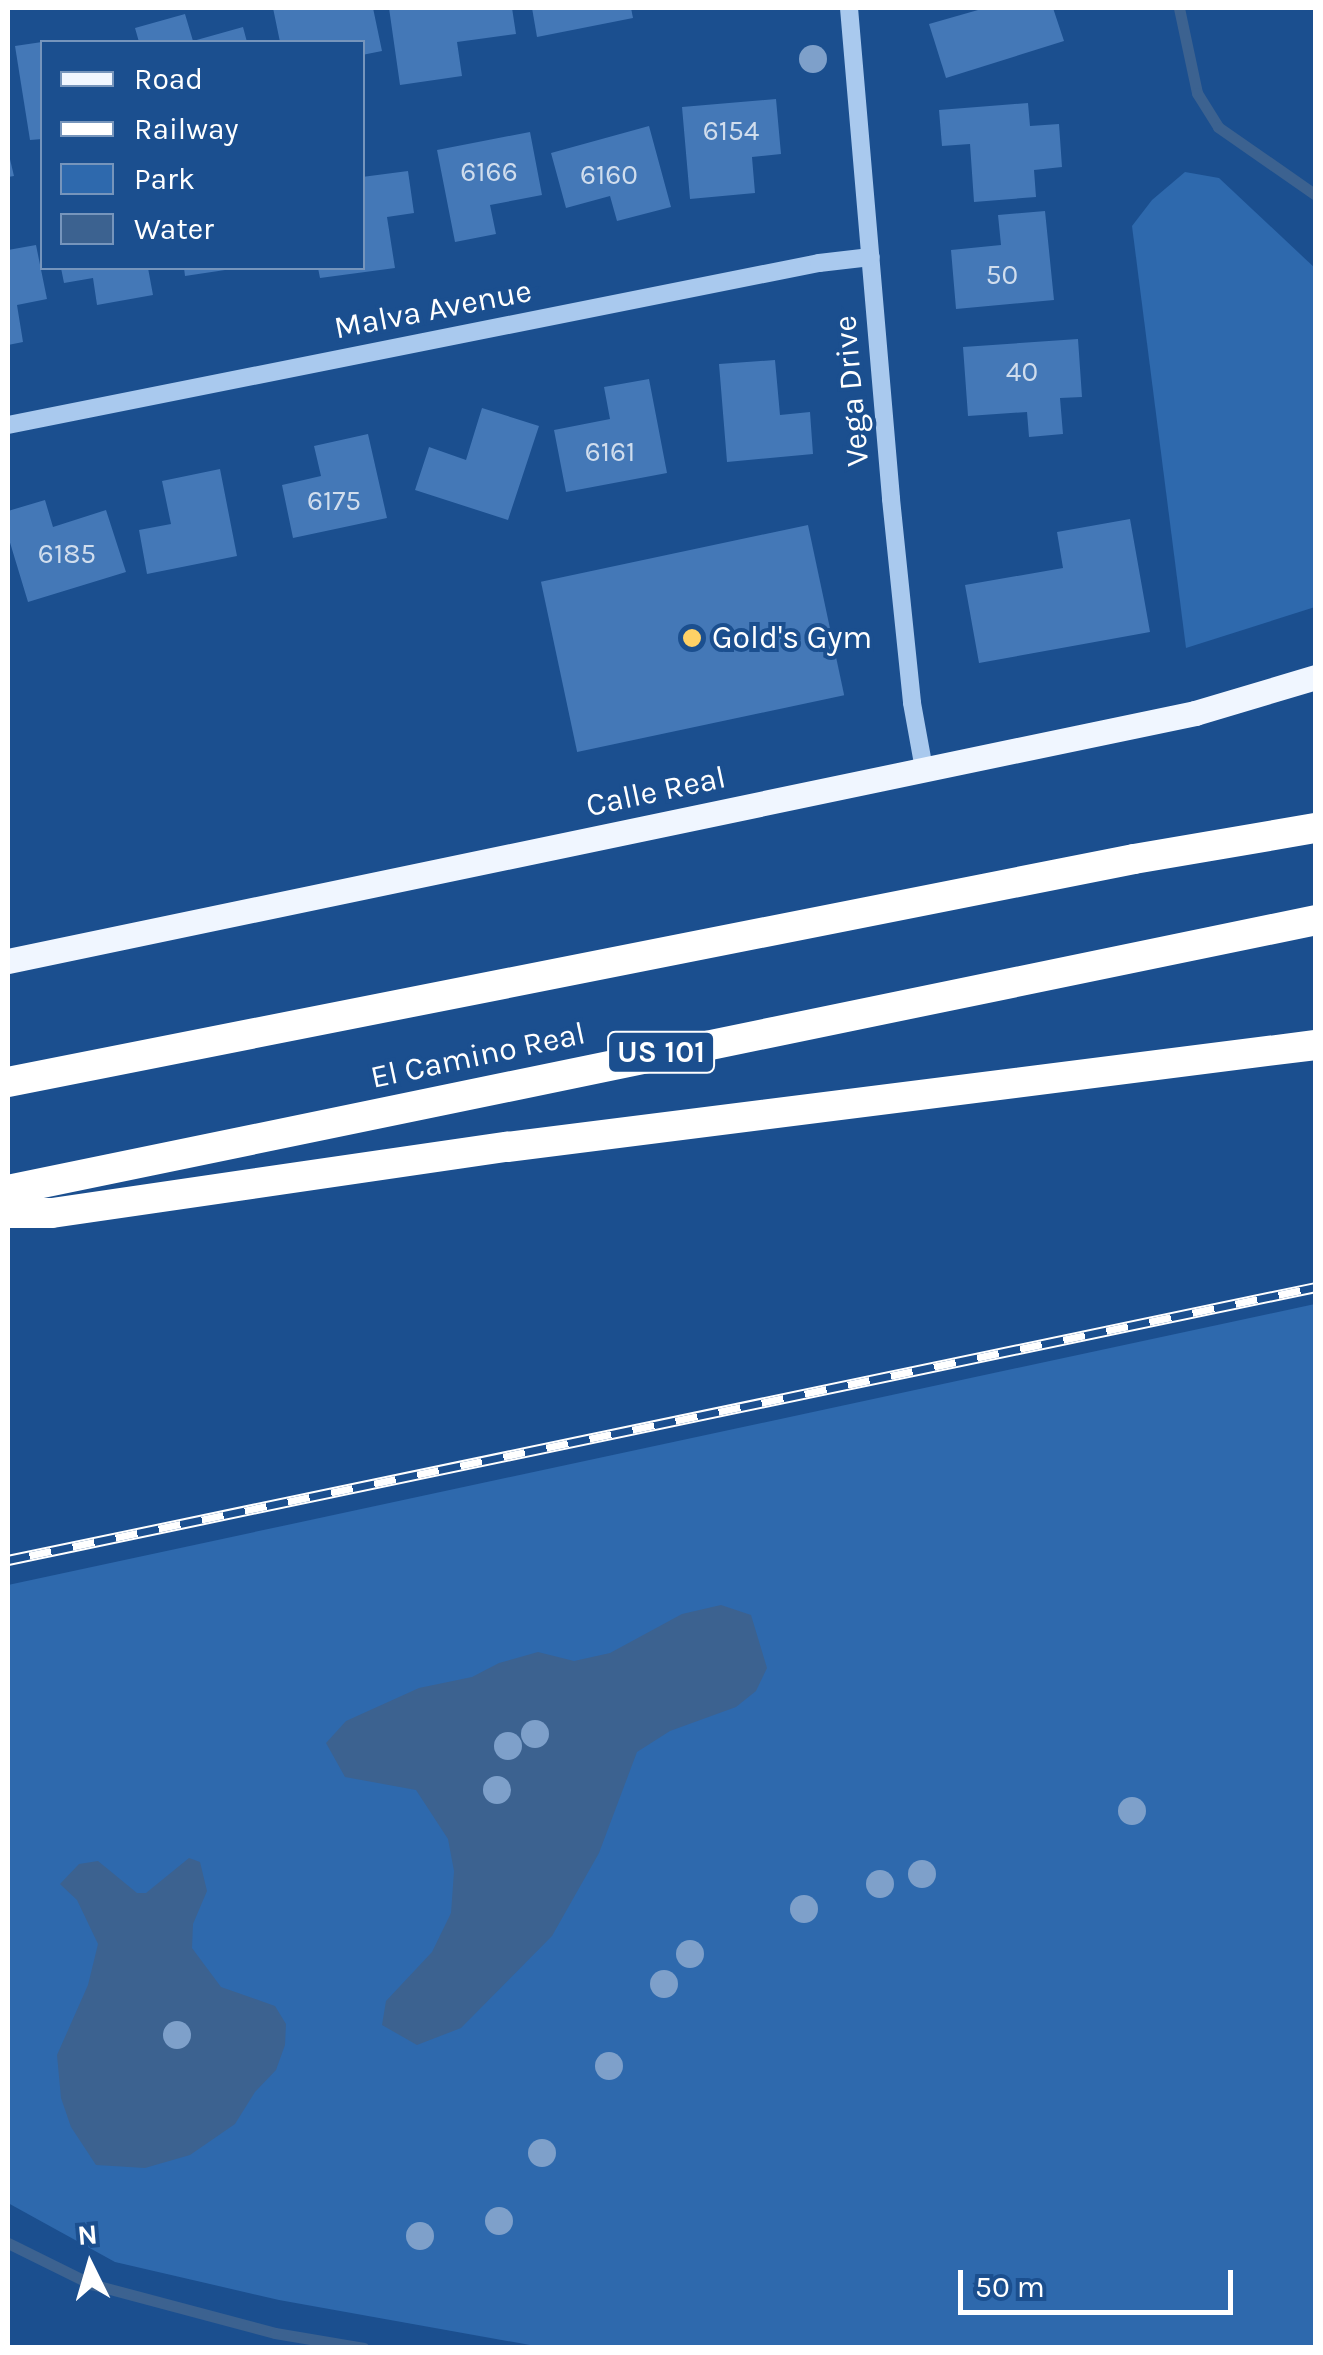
<!DOCTYPE html>
<html>
<head>
<meta charset="utf-8">
<style>
	body { margin:0 }
	#map { position:relative; width:1323px; height:2355px; overflow:hidden; background:#1b4f8f; font-family:Karla,sans-serif }
	div>[style] { position:absolute }
	.green>* { inset:0; background:#2e69ad }
	.water>* { inset:0; background:#3c6290 }
	.stream>* { height:11px; margin:-5.5px; padding:0 5.5px; transform-origin:5.5px; border-radius:5.5px; background:#3c6290 }
	.building>* { inset:0; background:#4478b7; transform-origin:0 0 }
	.minor>* { height:18px; margin:-9px; padding:0 9px; transform-origin:9px; border-radius:9px; background:#a9c9ee }
	.major>* { height:25px; margin:-12.5px; padding:0 12.5px; transform-origin:12.5px; border-radius:12.5px; background:#f0f6ff }
	.highway>* { height:30px; margin:-15px; padding:0 15px; transform-origin:15px; border-radius:15px; background:#fff }
	.rail>* { height:11px; margin-top:-5.5px; transform-origin:0; background:repeating-linear-gradient(90deg,#1b4f8f 0 22px,#fff 0 44px); box-sizing:border-box; border-block:2px solid #fff }
	.trees>* { width:28px; height:28px; margin:-14px; border-radius:50%; background:#7ea0ca }
	.dots>* { width:28px; height:28px; translate:-50% -50%; box-sizing:border-box; border:5px solid #1b4f8f; border-radius:50% }
	span { translate:-50% -50%; white-space:nowrap; text-align:center; line-height:1.15; -webkit-text-stroke:8px #1b4f8f; paint-order:stroke }
	.number-label { font-size:28px; color:#d0dded }
	.number-label span { -webkit-text-stroke-width:0 }
	.shield-label span { padding:2px 8px; background:#1b4f8f; border:2px solid; border-radius:8px; -webkit-text-stroke-width:0 }
	.shield-label { font-size:30px; color:#fff; font-weight:700 }
	.street-label { font-size:32px; color:#fff }
	.poi-label { font-size:32px; color:#fff }
	.left { translate:0 -50%; text-align:left }
	.frame { position:absolute; inset:0; border:10px solid #fff; pointer-events:none }
	.legend { position:absolute; left:40px; top:40px; width:325px; height:230px; box-sizing:border-box; background:#1b4f8f; border:2px solid #7695bc; margin:0; padding:12px 18px; list-style:none; font-size:30px; color:#fff }
	.legend li { display:flex; align-items:center; gap:20px; height:50px }
	.legend b { width:50px; border:2px solid #7695bc }
	.north { position:absolute; left:40px; top:2215px; width:100px; height:100px; -webkit-text-stroke:8px #1b4f8f; paint-order:stroke; rotate:355deg; font-size:28px; font-weight:700; line-height:40px; text-align:center; color:#fff }
	.north::after { content:''; display:block; margin:auto; width:35px; height:45px; background:#fff; clip-path:polygon(50% 0,100% 100%,50% 72%,0 100%) }
	.scale { position:absolute; left:958px; top:2270px; width:275px; height:45px; box-sizing:border-box; border:5px solid #fff; border-top:0; padding-left:12px; font-size:30px; line-height:35px; white-space:nowrap; color:#fff; -webkit-text-stroke:8px #1b4f8f; paint-order:stroke }
</style>
</head>
<body>
<div id="map">
	<div class="green">
		<i style="clip-path:polygon(1185px 172px,1219px 178px,1316px 269px,1315px 607px,1186px 648px,1132px 226px,1152px 200px)"></i>
		<i style="clip-path:polygon(1315px 1304px,1315px 2347px,541px 2347px,279px 2300px,115px 2262px,8px 2203px,8px 1585px)"></i>
	</div>
	<div class="water">
		<i style="clip-path:polygon(721px 1605px,751px 1615px,767px 1668px,756px 1691px,736px 1707px,670px 1731px,637px 1752px,599px 1853px,552px 1936px,461px 2028px,417px 2045px,382px 2025px,386px 2001px,432px 1952px,451px 1913px,454px 1871px,448px 1839px,416px 1790px,345px 1777px,326px 1743px,346px 1721px,419px 1688px,472px 1677px,499px 1663px,538px 1652px,574px 1661px,610px 1653px,682px 1614px)"></i>
		<i style="clip-path:polygon(189px 1858px,200px 1862px,207px 1891px,193px 1924px,192px 1948px,221px 1987px,275px 2006px,286px 2024px,285px 2045px,276px 2070px,255px 2092px,235px 2124px,190px 2155px,145px 2168px,96px 2165px,71px 2127px,61px 2098px,57px 2055px,88px 1985px,98px 1944px,77px 1900px,60px 1884px,79px 1864px,98px 1861px,137px 1893px,146px 1893px)"></i>
	</div>
	<div class="stream">
		<i style="left:1179px;top:8px;width:87px;rotate:78deg"></i>
		<i style="left:1197px;top:93px;width:40px;rotate:58deg"></i>
		<i style="left:1218px;top:127px;width:119px;rotate:34.8deg"></i>
		<i style="left:8px;top:2243px;width:93px;rotate:26.3deg"></i>
		<i style="left:91px;top:2284px;width:190px;rotate:14.9deg"></i>
		<i style="left:275px;top:2333px;width:90px;rotate:9.6deg"></i>
	</div>
	<div class="building">
		<i style="clip-path:polygon(273px 8px,373px 8px,382px 51px,362px 55px,362px 42px,280px 42px)"></i>
		<i style="clip-path:polygon(389px 8px,512px 8px,516px 34px,457px 42px,462px 76px,400px 85px)"></i>
		<i style="clip-path:polygon(532px 8px,631px 8px,633px 18px,537px 37px)"></i>
		<i style="clip-path:polygon(985px 8px,1053px 8px,1064px 41px,946px 78px,929px 24px)"></i>
		<i style="clip-path:polygon(185px 14px,193px 41px,243px 27px,247px 42px,139px 42px,135px 28px)"></i>
		<i style="clip-path:polygon(42px 42px,42px 139px,30px 140px,15px 46px)"></i>
		<i style="clip-path:polygon(776px 99px,781px 154px,752px 157px,755px 193px,690px 199px,682px 107px)"></i>
		<i style="clip-path:polygon(1028px 103px,1030px 126px,1059px 124px,1062px 167px,1034px 170px,1036px 197px,974px 202px,970px 144px,942px 146px,939px 110px)"></i>
		<i style="clip-path:polygon(649px 126px,671px 207px,617px 221px,610px 196px,566px 208px,551px 153px)"></i>
		<i style="clip-path:polygon(530px 132px,542px 195px,490px 205px,496px 234px,455px 242px,437px 150px)"></i>
		<i style="clip-path:polygon(8px 151px,14px 176px,8px 177px)"></i>
		<i style="clip-path:polygon(408px 171px,414px 213px,387px 217px,395px 268px,320px 278px,318px 268px,362px 268px,362px 177px)"></i>
		<i style="clip-path:polygon(1045px 211px,1054px 300px,956px 309px,951px 250px,1001px 245px,998px 215px)"></i>
		<i style="clip-path:polygon(36px 245px,47px 299px,17px 305px,23px 342px,8px 345px,8px 250px)"></i>
		<i style="clip-path:polygon(61px 268px,148px 268px,153px 295px,97px 305px,93px 278px,64px 283px)"></i>
		<i style="clip-path:polygon(184px 268px,225px 268px,225px 270px,185px 276px)"></i>
		<i style="clip-path:polygon(1078px 339px,1082px 397px,1060px 398px,1063px 434px,1029px 437px,1027px 412px,968px 416px,963px 347px)"></i>
		<i style="clip-path:polygon(775px 360px,780px 415px,810px 412px,813px 454px,727px 462px,719px 364px)"></i>
		<i style="clip-path:polygon(649px 379px,667px 473px,566px 492px,554px 430px,610px 419px,604px 387px)"></i>
		<i style="clip-path:polygon(482px 408px,539px 426px,508px 520px,415px 490px,429px 447px,466px 460px)"></i>
		<i style="clip-path:polygon(368px 434px,387px 518px,293px 538px,282px 485px,321px 476px,314px 446px)"></i>
		<i style="clip-path:polygon(220px 469px,237px 556px,147px 574px,139px 530px,171px 524px,162px 481px)"></i>
		<i style="clip-path:polygon(45px 500px,53px 527px,106px 510px,126px 572px,28px 602px,8px 536px,8px 511px)"></i>
		<i style="clip-path:polygon(1130px 519px,1150px 632px,979px 663px,965px 585px,1063px 568px,1057px 532px)"></i>
		<i style="left:808px;top:525px;width:174px;height:273px;rotate:78deg"></i>
	</div>
	<div class="minor">
		<i style="left:849px;top:8px;width:493px;rotate:85.1deg"></i>
		<i style="left:891px;top:499px;width:205px;rotate:84.1deg"></i>
		<i style="left:912px;top:703px;width:67px;rotate:79.7deg"></i>
		<i style="left:8px;top:425px;width:827px;rotate:-11.3deg"></i>
		<i style="left:819px;top:263px;width:52px;rotate:-6.6deg"></i>
	</div>
	<div class="major">
		<i style="left:8px;top:961px;width:1213px;rotate:-11.8deg"></i>
		<i style="left:1195px;top:713px;width:126px;rotate:-16.6deg"></i>
	</div>
	<div class="highway">
		<i style="left:8px;top:1082px;width:1148px;rotate:-11.2deg"></i>
		<i style="left:1134px;top:859px;width:185px;rotate:-9.7deg"></i>
		<i style="left:8px;top:1190px;width:1336px;rotate:-11.66deg"></i>
		<i style="left:8px;top:1213px;width:44px"></i>
		<i style="left:52px;top:1213px;width:460px;rotate:-8.3deg"></i>
		<i style="left:507px;top:1147px;width:815px;rotate:-7.19deg"></i>
	</div>
	<div class="rail">
		<i style="left:8px;top:1560px;width:1336px;rotate:-11.79deg"></i>
	</div>
	<div class="trees">
		<i style="left:813px;top:59px"></i>
		<i style="left:535px;top:1734px"></i>
		<i style="left:508px;top:1746px"></i>
		<i style="left:497px;top:1790px"></i>
		<i style="left:1132px;top:1811px"></i>
		<i style="left:922px;top:1874px"></i>
		<i style="left:880px;top:1884px"></i>
		<i style="left:804px;top:1909px"></i>
		<i style="left:690px;top:1954px"></i>
		<i style="left:664px;top:1984px"></i>
		<i style="left:177px;top:2035px"></i>
		<i style="left:609px;top:2066px"></i>
		<i style="left:542px;top:2153px"></i>
		<i style="left:499px;top:2221px"></i>
		<i style="left:420px;top:2236px"></i>
	</div>
	<div class="dots">
		<i style="left:692px;top:638px;background:#ffd166"></i>
	</div>
	<div class="number-label">
		<span style="left:731px;top:131px">6154</span>
		<span style="left:489px;top:172px">6166</span>
		<span style="left:609px;top:175px">6160</span>
		<span style="left:1002px;top:275px">50</span>
		<span style="left:1022px;top:372px">40</span>
		<span style="left:610px;top:452px">6161</span>
		<span style="left:334px;top:501px">6175</span>
		<span style="left:67px;top:554px">6185</span>
	</div>
	<div class="shield-label">
		<span style="left:661px;top:1052px">US 101</span>
	</div>
	<div class="street-label">
		<span style="left:433px;top:310px;rotate:-11deg">Malva Avenue</span>
		<span style="left:852px;top:391px;rotate:-95deg">Vega Drive</span>
		<span style="left:656px;top:792px;rotate:-12deg">Calle Real</span>
		<span style="left:478px;top:1056px;rotate:-12deg">El Camino Real</span>
	</div>
	<div class="poi-label">
		<span class="left" style="left:712px;top:638px">Gold's Gym</span>
	</div>
	<div class="frame"></div>
	<ul class="legend">
	<li><b style="height:12px;background:#f0f6ff"></b>Road</li>
	<li><b style="height:12px;background:#fff"></b>Railway</li>
	<li><b style="height:28px;background:#2e69ad"></b>Park</li>
	<li><b style="height:28px;background:#3c6290"></b>Water</li>
	</ul>
	<div class="north">N</div>
	<div class="scale">50 m</div>
</div>
</body>
</html>
